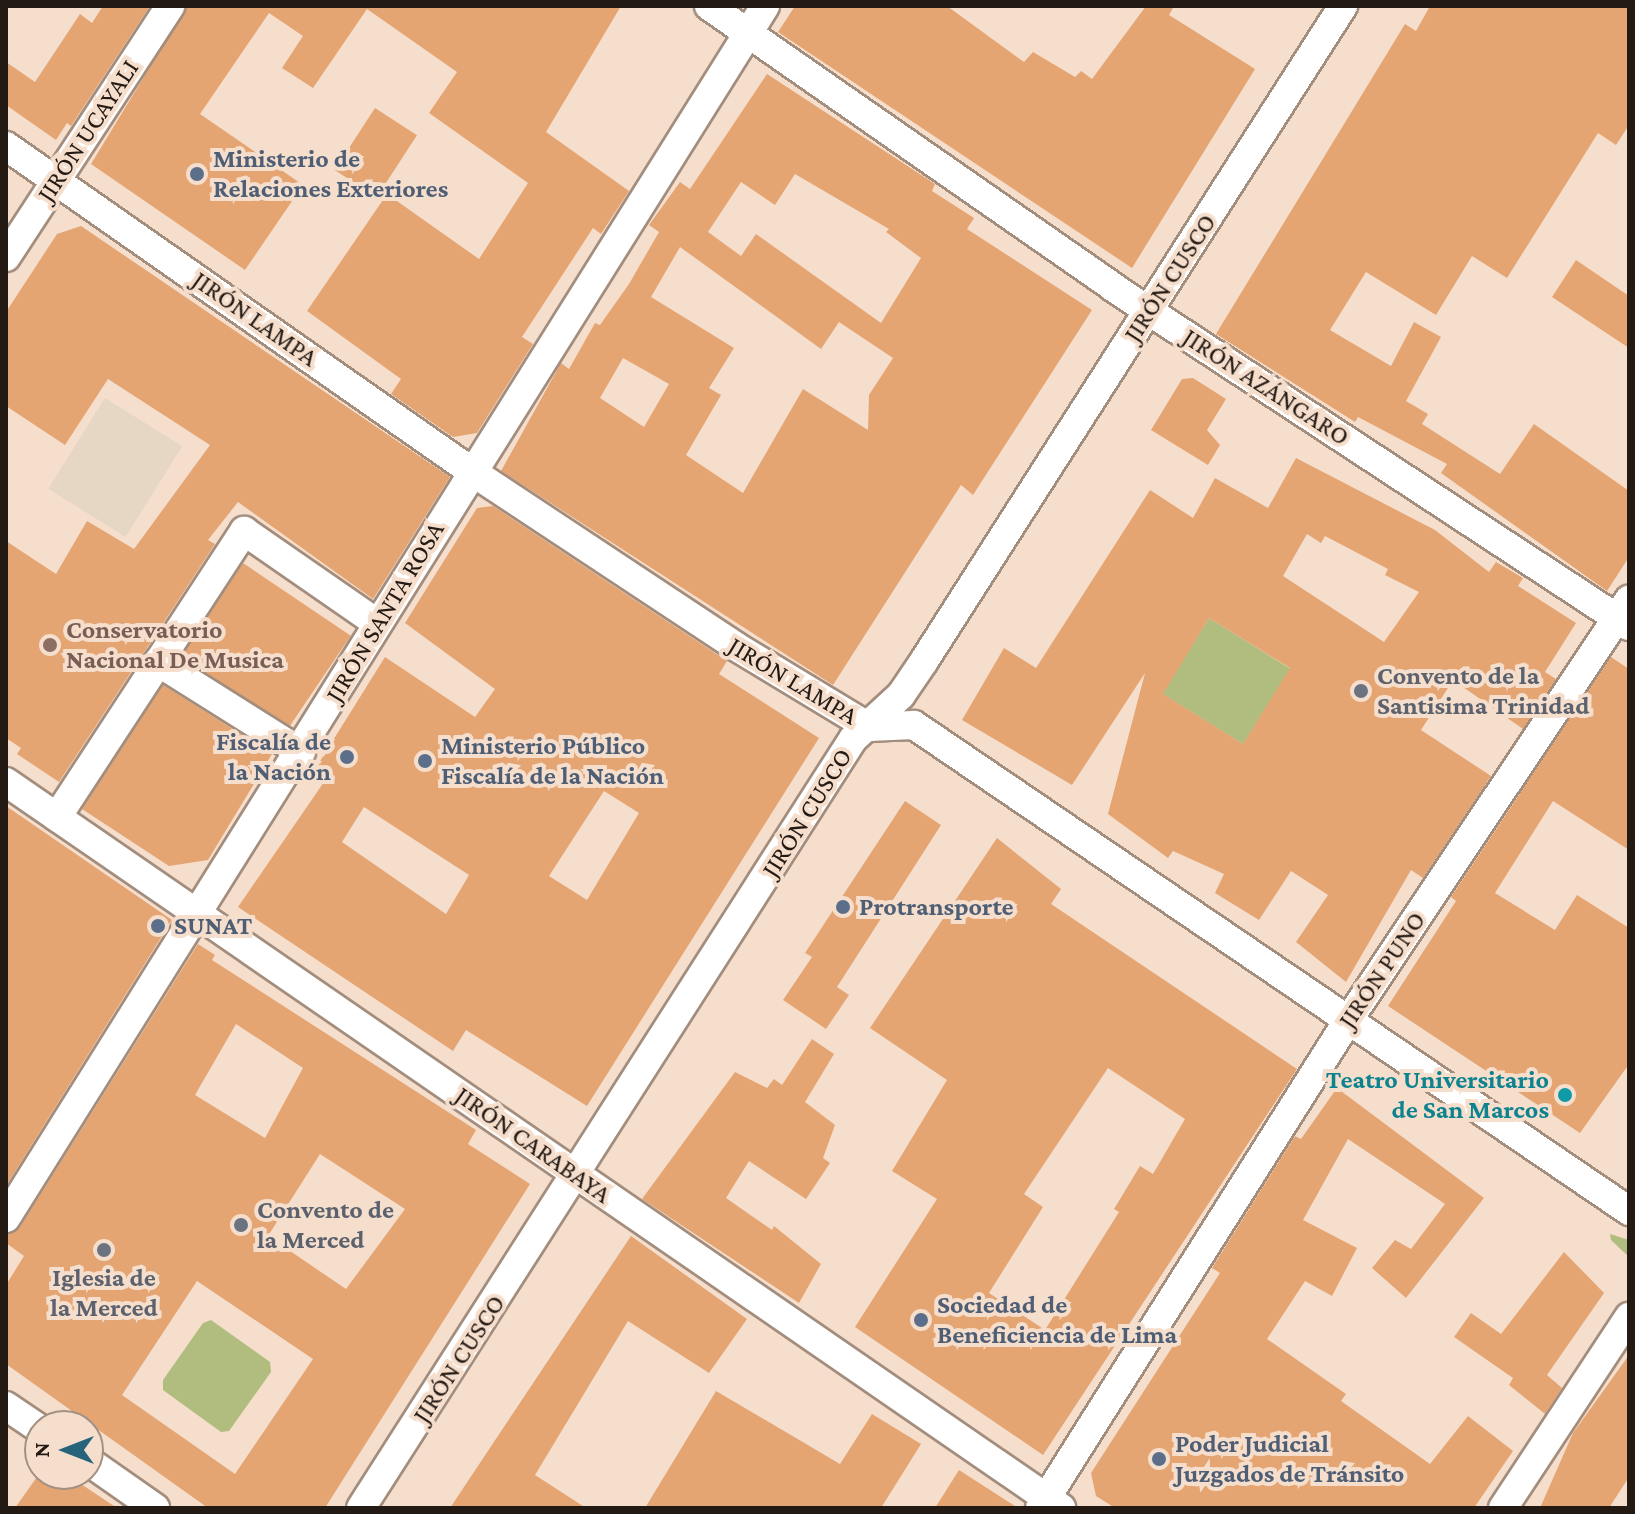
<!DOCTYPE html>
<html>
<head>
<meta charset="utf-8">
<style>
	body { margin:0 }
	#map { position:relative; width:1635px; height:1514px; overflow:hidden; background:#f6decd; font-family:"Crimson Pro",serif }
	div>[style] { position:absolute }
	.industrial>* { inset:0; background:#e5d7c4; transform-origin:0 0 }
	.green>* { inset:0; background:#b1bc7f; transform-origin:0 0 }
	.building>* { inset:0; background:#e4a573; transform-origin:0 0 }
	.roads { filter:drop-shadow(2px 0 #a38d7d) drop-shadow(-2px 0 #a38d7d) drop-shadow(0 2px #a38d7d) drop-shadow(0 -2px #a38d7d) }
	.minor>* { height:28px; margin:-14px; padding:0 14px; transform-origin:14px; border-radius:14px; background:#fff }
	.dots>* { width:22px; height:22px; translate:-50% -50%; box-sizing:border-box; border:4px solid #f6decd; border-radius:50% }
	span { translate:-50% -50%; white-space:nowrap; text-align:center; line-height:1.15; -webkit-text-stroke:8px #f6decd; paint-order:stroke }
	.street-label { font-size:26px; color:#231a14 }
	.service-label { font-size:26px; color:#4e5e75; font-weight:700 }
	.left { translate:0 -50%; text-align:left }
	.right { translate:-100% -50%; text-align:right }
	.education-label { font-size:26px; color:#785e54; font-weight:700 }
	.worship-label { font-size:26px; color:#5b616d; font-weight:700 }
	.culture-label { font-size:26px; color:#0d838f; font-weight:700 }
	.frame { position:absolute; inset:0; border:8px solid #231a14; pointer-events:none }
	.north { position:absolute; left:24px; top:1410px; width:80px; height:80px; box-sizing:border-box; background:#f6decd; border:2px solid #a29083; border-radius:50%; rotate:270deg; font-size:22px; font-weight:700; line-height:32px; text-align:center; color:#231a14 }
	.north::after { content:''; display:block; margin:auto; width:28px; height:36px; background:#27647b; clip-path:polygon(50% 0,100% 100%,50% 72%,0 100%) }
</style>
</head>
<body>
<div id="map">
	<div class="industrial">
		<i style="left:105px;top:398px;width:91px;height:107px;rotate:32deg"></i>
	</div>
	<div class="green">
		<i style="left:1209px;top:618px;width:96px;height:89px;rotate:32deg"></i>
		<i style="clip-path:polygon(1610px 1234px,1629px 1240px,1629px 1257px,1611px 1240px)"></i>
		<i style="clip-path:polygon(211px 1320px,270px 1362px,271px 1372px,229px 1431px,221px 1432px,163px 1390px,163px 1380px,203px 1323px)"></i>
	</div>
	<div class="building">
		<i style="clip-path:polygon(103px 6px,150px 6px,71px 126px,67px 123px,56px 140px,6px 105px,6px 62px,35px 82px,80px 14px,92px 23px)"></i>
		<i style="clip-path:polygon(187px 6px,621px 6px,546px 132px,629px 191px,601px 234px,593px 228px,522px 337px,533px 344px,477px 433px,453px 437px,391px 394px,401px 379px,307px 311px,387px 194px,479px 259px,528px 183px,429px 113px,457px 72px,367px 9px,313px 88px,282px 68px,303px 36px,269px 13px,200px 114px,303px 185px,245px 270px,91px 164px)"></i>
		<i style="clip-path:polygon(795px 6px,947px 6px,1024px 62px,1033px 52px,1075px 77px,1081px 71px,1092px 79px,1146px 6px,1174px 6px,1169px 15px,1255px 69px,1132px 268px,778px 32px)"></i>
		<i style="clip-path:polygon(1430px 6px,1629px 6px,1629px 125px,1616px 145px,1598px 133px,1507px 278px,1472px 256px,1436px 315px,1366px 272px,1330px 330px,1391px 366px,1414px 322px,1441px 337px,1406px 401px,1428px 414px,1422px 424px,1500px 474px,1534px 424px,1629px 491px,1629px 557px,1607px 591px,1441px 473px,1447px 464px,1358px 417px,1355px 422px,1216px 334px,1405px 24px,1416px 31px)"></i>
		<i style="clip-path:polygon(evenodd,767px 74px,935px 184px,932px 191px,974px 218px,967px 229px,1092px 310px,973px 495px,961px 485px,833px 685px,501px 471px,561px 363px,569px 369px,595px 323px,600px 325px,629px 284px,659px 232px,649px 225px,680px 182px,690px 189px,767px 74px,795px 174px,889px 229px,886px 232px,921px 258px,881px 323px,756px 234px,741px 256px,708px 232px,741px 182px,775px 205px,795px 174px,767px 74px,680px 247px,821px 349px,839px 322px,893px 358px,869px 395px,868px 430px,803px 389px,743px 493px,686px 455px,721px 395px,709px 388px,734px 348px,651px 297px,680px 247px,767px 74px,623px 358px,669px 384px,644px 427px,600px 398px,623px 358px)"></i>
		<i style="left:375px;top:108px;width:50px;height:74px;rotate:33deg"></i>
		<i style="clip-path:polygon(81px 226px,450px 477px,373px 599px,238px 502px,208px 540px,215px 544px,59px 782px,17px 754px,21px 748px,6px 738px,6px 541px,56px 574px,87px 521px,134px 549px,210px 445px,108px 379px,65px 445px,6px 406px,6px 312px,57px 234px)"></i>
		<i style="clip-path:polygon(1576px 260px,1629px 296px,1629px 348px,1552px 297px)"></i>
		<i style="clip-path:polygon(1193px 378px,1226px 399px,1207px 430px,1220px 445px,1208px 465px,1151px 430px,1182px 379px)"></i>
		<i style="clip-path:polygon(evenodd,1296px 458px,1435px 530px,1489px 572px,1496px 562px,1523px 578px,1518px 586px,1576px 623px,1545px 672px,1556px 679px,1523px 729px,1453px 680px,1421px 730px,1491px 776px,1423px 878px,1411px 870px,1346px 982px,1296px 942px,1328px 895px,1291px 871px,1259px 920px,1215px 893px,1224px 874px,1173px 851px,1168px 858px,1108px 814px,1145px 673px,1072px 785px,962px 720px,1004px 648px,1036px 668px,1150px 490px,1193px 518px,1215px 478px,1268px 508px,1296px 458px,1307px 534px,1321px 543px,1325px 536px,1388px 569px,1385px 575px,1419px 592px,1384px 642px,1283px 576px,1307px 534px,1296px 458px,1209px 618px,1290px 668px,1243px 744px,1163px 694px,1209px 618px)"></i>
		<i style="clip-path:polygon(evenodd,493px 506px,727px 661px,719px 674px,819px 738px,587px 1106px,466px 1030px,453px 1051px,238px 907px,324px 782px,312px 774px,385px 657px,475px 717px,495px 689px,405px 623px,477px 508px,493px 506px,604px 791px,639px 813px,587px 900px,549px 876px,604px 791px,493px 506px,364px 807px,469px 875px,446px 914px,342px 842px,364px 807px)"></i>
		<i style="left:243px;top:563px;width:130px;height:112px;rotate:34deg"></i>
		<i style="clip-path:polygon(1611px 657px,1629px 669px,1629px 850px,1553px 801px,1495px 893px,1555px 930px,1577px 895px,1629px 928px,1629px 1064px,1580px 1133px,1388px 1006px,1456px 901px,1451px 897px)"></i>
		<i style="clip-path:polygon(163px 685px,272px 754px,208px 860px,169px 866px,82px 809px)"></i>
		<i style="clip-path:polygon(905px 801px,941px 825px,837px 987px,849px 995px,826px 1029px,783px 1000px,812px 957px,805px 953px)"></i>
		<i style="clip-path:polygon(6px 806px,172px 920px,6px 1186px)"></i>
		<i style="clip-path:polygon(evenodd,997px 838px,1061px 889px,1051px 904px,1297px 1069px,1043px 1455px,855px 1327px,937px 1199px,892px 1171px,947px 1080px,870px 1028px,997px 838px,1108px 1068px,1185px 1119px,1153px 1174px,1140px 1166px,1114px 1209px,1119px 1212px,1045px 1330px,989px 1293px,1043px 1207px,1024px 1194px,1108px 1068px)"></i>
		<i style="clip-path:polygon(evenodd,198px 944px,215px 955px,212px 960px,476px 1130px,468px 1144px,530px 1184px,325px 1508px,208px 1508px,6px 1364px,6px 1285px,24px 1256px,6px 1243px,6px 1235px,20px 1227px,198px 944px,236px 1024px,303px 1068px,265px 1138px,195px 1095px,236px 1024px,198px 944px,320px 1154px,405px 1209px,346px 1289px,268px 1236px,320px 1154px,198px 944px,197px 1281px,313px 1359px,235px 1474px,122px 1395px,197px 1281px)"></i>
		<i style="clip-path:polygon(812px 1039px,834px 1054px,805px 1102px,835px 1125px,823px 1158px,830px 1163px,806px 1199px,749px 1161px,726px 1198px,772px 1230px,774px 1226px,821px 1264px,799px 1303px,642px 1199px,735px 1072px,767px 1088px,774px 1079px,782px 1085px)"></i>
		<i style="clip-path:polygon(1337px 1088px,1484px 1198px,1406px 1298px,1372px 1268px,1395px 1240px,1411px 1249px,1445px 1204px,1348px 1139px,1303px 1220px,1357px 1248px,1332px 1296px,1305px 1281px,1267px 1339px,1346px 1394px,1341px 1401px,1430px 1464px,1468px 1416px,1513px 1451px,1474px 1508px,1115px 1508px,1096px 1496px,1091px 1473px,1220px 1273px,1212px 1268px,1295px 1136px,1301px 1139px)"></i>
		<i style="clip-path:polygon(631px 1236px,747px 1319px,709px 1373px,628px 1321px,535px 1475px,586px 1508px,450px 1508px)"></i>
		<i style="clip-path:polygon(1564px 1252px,1604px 1293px,1547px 1375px,1562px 1388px,1545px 1414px,1509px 1385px,1513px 1378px,1454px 1337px,1471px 1313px,1501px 1334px)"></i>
		<i style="clip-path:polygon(1629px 1355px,1629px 1477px,1609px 1508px,1540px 1508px,1573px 1433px)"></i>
		<i style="clip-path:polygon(716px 1391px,840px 1464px,872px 1414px,921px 1444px,881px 1508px,645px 1508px)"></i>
		<i style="clip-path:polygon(959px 1470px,1018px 1508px,935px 1508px)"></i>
		<i style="clip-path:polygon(39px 1474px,66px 1474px,117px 1508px,15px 1508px)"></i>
	</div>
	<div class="roads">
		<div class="minor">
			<i style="left:709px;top:6px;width:494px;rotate:34.8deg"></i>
			<i style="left:1114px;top:288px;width:616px;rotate:33.28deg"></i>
			<i style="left:6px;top:146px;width:567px;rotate:34.95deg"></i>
			<i style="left:471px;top:471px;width:317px;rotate:33.5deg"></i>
			<i style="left:735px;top:646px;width:157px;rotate:31.2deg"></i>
			<i style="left:869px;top:727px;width:45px;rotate:-2.5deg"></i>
			<i style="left:914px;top:725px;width:865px;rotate:34.2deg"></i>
			<i style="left:6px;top:257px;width:300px;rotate:-56.8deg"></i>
			<i style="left:158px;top:662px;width:169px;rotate:32.2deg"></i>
			<i style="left:6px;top:782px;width:1281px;rotate:34.53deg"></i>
			<i style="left:57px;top:817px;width:342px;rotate:-56.8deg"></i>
			<i style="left:244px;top:531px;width:162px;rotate:34.7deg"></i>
			<i style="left:6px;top:1218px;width:1430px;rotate:-57.94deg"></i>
			<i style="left:6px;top:1406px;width:41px;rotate:34.1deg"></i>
			<i style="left:88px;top:1461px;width:82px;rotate:35deg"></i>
			<i style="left:361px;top:1508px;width:913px;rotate:-57.39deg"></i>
			<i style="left:853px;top:739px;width:65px;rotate:-42.5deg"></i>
			<i style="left:901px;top:695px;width:41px;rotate:-55.9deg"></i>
			<i style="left:924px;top:661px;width:778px;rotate:-57.39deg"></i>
			<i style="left:1040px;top:1508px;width:575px;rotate:-57.72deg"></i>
			<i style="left:1347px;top:1022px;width:508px;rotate:-56.25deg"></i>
			<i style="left:1503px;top:1508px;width:229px;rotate:-56.6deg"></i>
		</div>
	</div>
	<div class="dots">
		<i style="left:197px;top:174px;background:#5c6f8a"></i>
		<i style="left:50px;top:645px;background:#8d6e63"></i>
		<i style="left:1361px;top:691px;background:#6b7280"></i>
		<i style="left:347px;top:757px;background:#5c6f8a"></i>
		<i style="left:425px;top:761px;background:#5c6f8a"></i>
		<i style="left:843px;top:907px;background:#5c6f8a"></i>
		<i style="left:158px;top:926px;background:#5c6f8a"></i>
		<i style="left:1565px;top:1095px;background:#0f9aa8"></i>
		<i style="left:241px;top:1225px;background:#6b7280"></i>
		<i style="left:104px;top:1250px;background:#6b7280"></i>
		<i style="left:921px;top:1320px;background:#5c6f8a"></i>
		<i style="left:1159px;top:1459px;background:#5c6f8a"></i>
	</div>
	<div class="street-label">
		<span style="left:88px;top:131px;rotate:-57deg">JIRÓN UCAYALI</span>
		<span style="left:1170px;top:278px;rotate:-57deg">JIRÓN CUSCO</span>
		<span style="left:255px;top:319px;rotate:35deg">JIRÓN LAMPA</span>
		<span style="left:1266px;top:387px;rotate:33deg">JIRÓN AZÁNGARO</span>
		<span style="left:385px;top:612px;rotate:-59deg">JIRÓN SANTA ROSA</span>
		<span style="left:793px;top:681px;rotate:31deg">JIRÓN LAMPA</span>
		<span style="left:807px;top:813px;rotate:-58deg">JIRÓN CUSCO</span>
		<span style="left:1382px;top:970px;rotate:-56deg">JIRÓN PUNO</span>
		<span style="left:533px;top:1145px;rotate:35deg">JIRÓN CARABAYA</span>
		<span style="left:459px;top:1359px;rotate:-57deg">JIRÓN CUSCO</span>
	</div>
	<div class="service-label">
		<span class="left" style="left:213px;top:174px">Ministerio de<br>Relaciones Exteriores</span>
		<span class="right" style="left:331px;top:757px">Fiscalía de<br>la Nación</span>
		<span class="left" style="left:441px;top:761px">Ministerio Público<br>Fiscalía de la Nación</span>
		<span class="left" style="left:859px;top:907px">Protransporte</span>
		<span class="left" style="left:174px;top:926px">SUNAT</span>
		<span class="left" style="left:937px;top:1320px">Sociedad de<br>Beneficiencia de Lima</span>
		<span class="left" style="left:1175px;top:1459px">Poder Judicial<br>Juzgados de Tránsito</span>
	</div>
	<div class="education-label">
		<span class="left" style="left:66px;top:645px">Conservatorio<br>Nacional De Musica</span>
	</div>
	<div class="worship-label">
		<span class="left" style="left:1377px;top:691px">Convento de la<br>Santisima Trinidad</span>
		<span class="left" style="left:257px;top:1225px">Convento de<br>la Merced</span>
		<span style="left:104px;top:1293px">Iglesia de<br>la Merced</span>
	</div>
	<div class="culture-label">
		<span class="right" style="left:1549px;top:1095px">Teatro Universitario<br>de San Marcos</span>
	</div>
	<div class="frame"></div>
	<div class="north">N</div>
</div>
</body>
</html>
